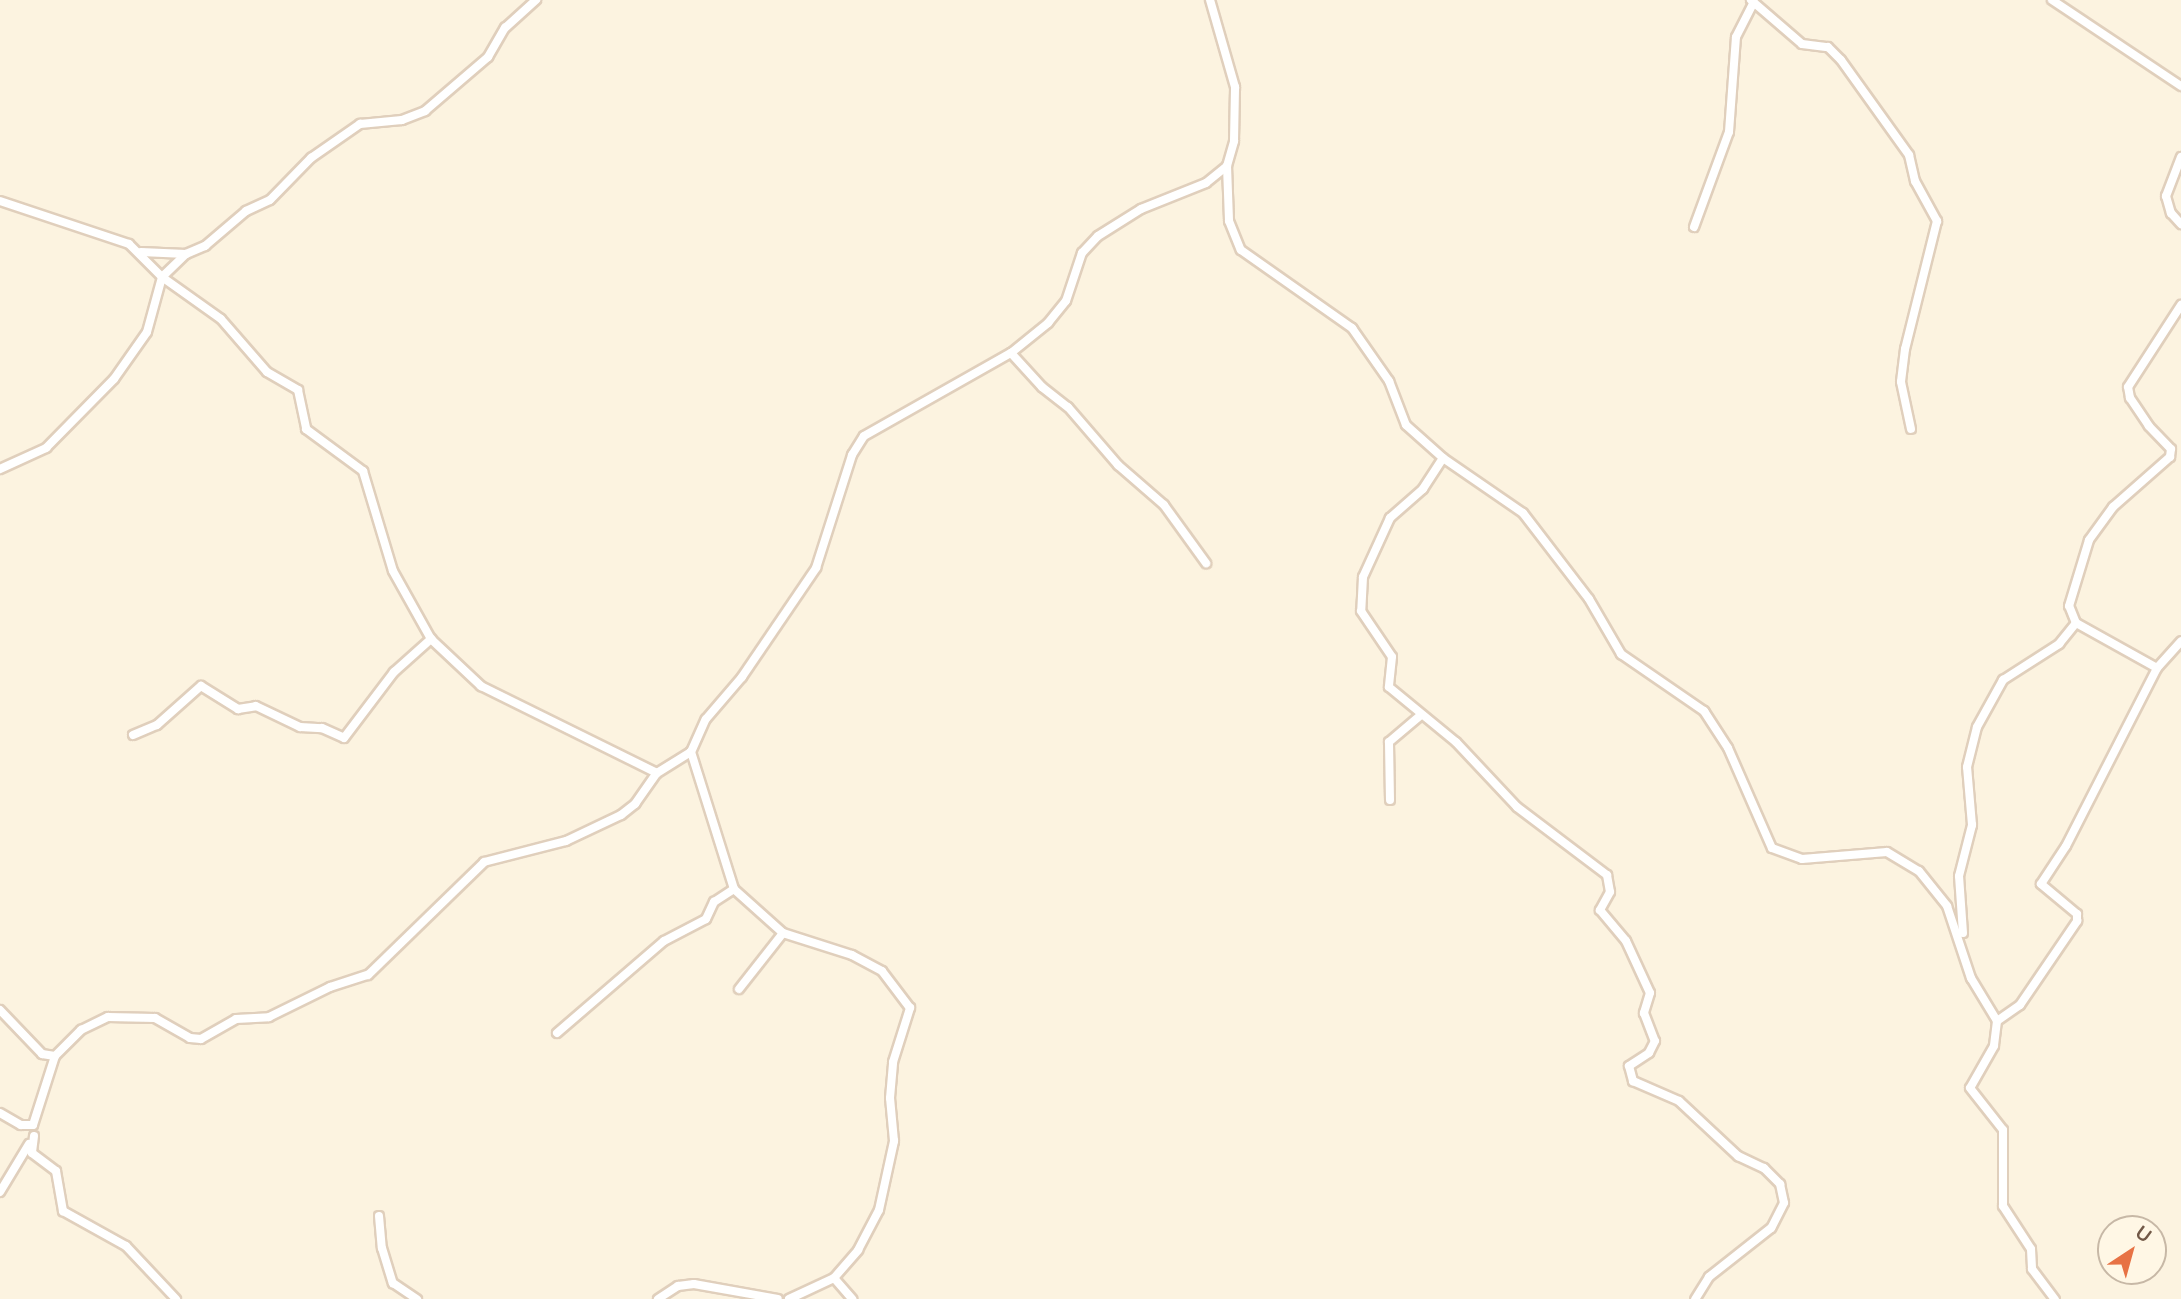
<!DOCTYPE html>
<html>
<head>
<meta charset="utf-8">
<style>
	body { margin:0 }
	#map { position:relative; width:2181px; height:1299px; overflow:hidden; background:#fcf3e0; font-family:"Nunito Sans",sans-serif }
	div>[style] { position:absolute }
	.roads { filter:drop-shadow(2px 0 #e0cfbc) drop-shadow(-2px 0 #e0cfbc) drop-shadow(0 2px #e0cfbc) drop-shadow(0 -2px #e0cfbc) }
	.street>* { height:8px; margin:-4px; padding:0 4px; transform-origin:4px; border-radius:4px; background:#fff }
	span { translate:-50% -50%; white-space:nowrap; text-align:center; line-height:1.15; -webkit-text-stroke:7px #fff7e5; paint-order:stroke }
	.north { position:absolute; left:2097px; top:1215px; width:70px; height:70px; box-sizing:border-box; background:#fff7e5; border:2px solid #c7b8a6; border-radius:50%; rotate:36deg; font-size:19px; font-weight:700; line-height:28px; text-align:center; color:#725947 }
	.north::after { content:''; display:block; margin:auto; width:24px; height:32px; background:#e77244; clip-path:polygon(50% 0,100% 100%,50% 72%,0 100%) }
</style>
</head>
<body>
<div id="map">
	<div class="roads">
		<div class="street">
			<i style="left:1751px;top:0;width:67px;rotate:40.8deg"></i>
			<i style="left:1802px;top:44px;width:26px;rotate:7deg"></i>
			<i style="left:1828px;top:47px;width:18px;rotate:45deg"></i>
			<i style="left:1841px;top:60px;width:117px;rotate:54.4deg"></i>
			<i style="left:1909px;top:155px;width:27px;rotate:77deg"></i>
			<i style="left:1915px;top:181px;width:46px;rotate:61.2deg"></i>
			<i style="left:1937px;top:221px;width:132px;rotate:104deg"></i>
			<i style="left:1905px;top:349px;width:33px;rotate:97deg"></i>
			<i style="left:1901px;top:382px;width:48px;rotate:78deg"></i>
			<i style="left:2052px;top:0;width:155px;rotate:33.7deg"></i>
			<i style="left:2181px;top:157px;width:42px;rotate:111deg"></i>
			<i style="left:2166px;top:196px;width:18px;rotate:74deg"></i>
			<i style="left:2171px;top:213px;width:15px;rotate:48deg"></i>
			<i style="left:1227px;top:166px;width:55px;rotate:87.9deg"></i>
			<i style="left:1229px;top:221px;width:31px;rotate:68deg"></i>
			<i style="left:1241px;top:250px;width:136px;rotate:35.1deg"></i>
			<i style="left:1352px;top:328px;width:65px;rotate:55.1deg"></i>
			<i style="left:1389px;top:381px;width:47px;rotate:68.9deg"></i>
			<i style="left:1406px;top:425px;width:50px;rotate:41.7deg"></i>
			<i style="left:1443px;top:458px;width:97px;rotate:34.5deg"></i>
			<i style="left:1523px;top:513px;width:108px;rotate:52.5deg"></i>
			<i style="left:1589px;top:599px;width:64px;rotate:59.8deg"></i>
			<i style="left:1621px;top:654px;width:101px;rotate:34.5deg"></i>
			<i style="left:1704px;top:711px;width:44px;rotate:57deg"></i>
			<i style="left:1728px;top:748px;width:109px;rotate:66.3deg"></i>
			<i style="left:1772px;top:848px;width:32px;rotate:20deg"></i>
			<i style="left:1802px;top:859px;width:85px;rotate:-4.7deg"></i>
			<i style="left:1887px;top:852px;width:37px;rotate:31deg"></i>
			<i style="left:1919px;top:871px;width:45px;rotate:51.3deg"></i>
			<i style="left:1947px;top:906px;width:76px;rotate:71.6deg"></i>
			<i style="left:1971px;top:978px;width:50px;rotate:58.8deg"></i>
			<i style="left:1997px;top:1021px;width:25px;rotate:97deg"></i>
			<i style="left:1994px;top:1046px;width:48px;rotate:119.7deg"></i>
			<i style="left:1970px;top:1088px;width:53px;rotate:51.8deg"></i>
			<i style="left:2003px;top:1130px;width:76px;rotate:90deg"></i>
			<i style="left:2003px;top:1206px;width:51px;rotate:56.9deg"></i>
			<i style="left:2031px;top:1249px;width:20px;rotate:87deg"></i>
			<i style="left:2032px;top:1269px;width:38px;rotate:53deg"></i>
			<i style="left:0;top:201px;width:136px;rotate:18.4deg"></i>
			<i style="left:129px;top:244px;width:47px;rotate:45deg"></i>
			<i style="left:162px;top:277px;width:72px;rotate:35.4deg"></i>
			<i style="left:221px;top:319px;width:70px;rotate:49deg"></i>
			<i style="left:267px;top:372px;width:36px;rotate:30deg"></i>
			<i style="left:298px;top:390px;width:40px;rotate:78deg"></i>
			<i style="left:306px;top:429px;width:71px;rotate:36.4deg"></i>
			<i style="left:363px;top:471px;width:104px;rotate:73.3deg"></i>
			<i style="left:393px;top:571px;width:78px;rotate:60.8deg"></i>
			<i style="left:431px;top:639px;width:69px;rotate:43.2deg"></i>
			<i style="left:481px;top:686px;width:196px;rotate:26.3deg"></i>
			<i style="left:1694px;top:227px;width:101px;rotate:-69.8deg"></i>
			<i style="left:1729px;top:132px;width:95px;rotate:-85.8deg"></i>
			<i style="left:1736px;top:37px;width:39px;rotate:-63deg"></i>
			<i style="left:141px;top:252px;width:45px;rotate:2.5deg"></i>
			<i style="left:186px;top:254px;width:21px;rotate:-23deg"></i>
			<i style="left:205px;top:246px;width:54px;rotate:-40.5deg"></i>
			<i style="left:246px;top:211px;width:26px;rotate:-25deg"></i>
			<i style="left:270px;top:200px;width:59px;rotate:-45.7deg"></i>
			<i style="left:311px;top:158px;width:60px;rotate:-34.8deg"></i>
			<i style="left:360px;top:124px;width:42px;rotate:-5.4deg"></i>
			<i style="left:402px;top:120px;width:25px;rotate:-21deg"></i>
			<i style="left:425px;top:111px;width:83px;rotate:-40.6deg"></i>
			<i style="left:488px;top:57px;width:34px;rotate:-60deg"></i>
			<i style="left:505px;top:28px;width:42px;rotate:-42.1deg"></i>
			<i style="left:1011px;top:353px;width:46px;rotate:47.6deg"></i>
			<i style="left:1042px;top:387px;width:33px;rotate:38deg"></i>
			<i style="left:1068px;top:407px;width:77px;rotate:49.2deg"></i>
			<i style="left:1118px;top:465px;width:61px;rotate:41deg"></i>
			<i style="left:1164px;top:505px;width:72px;rotate:54.1deg"></i>
			<i style="left:1443px;top:458px;width:37px;rotate:123deg"></i>
			<i style="left:1423px;top:489px;width:44px;rotate:138.7deg"></i>
			<i style="left:1390px;top:518px;width:65px;rotate:114.6deg"></i>
			<i style="left:1363px;top:577px;width:34px;rotate:93deg"></i>
			<i style="left:1361px;top:611px;width:55px;rotate:56deg"></i>
			<i style="left:1392px;top:657px;width:30px;rotate:96deg"></i>
			<i style="left:1389px;top:687px;width:87px;rotate:39.4deg"></i>
			<i style="left:1456px;top:742px;width:89px;rotate:46.8deg"></i>
			<i style="left:1517px;top:807px;width:113px;rotate:37.1deg"></i>
			<i style="left:1607px;top:875px;width:17px;rotate:80deg"></i>
			<i style="left:1610px;top:892px;width:21px;rotate:119deg"></i>
			<i style="left:1600px;top:910px;width:40px;rotate:50deg"></i>
			<i style="left:1626px;top:941px;width:57px;rotate:65.2deg"></i>
			<i style="left:1650px;top:993px;width:21px;rotate:107deg"></i>
			<i style="left:1644px;top:1013px;width:30px;rotate:69deg"></i>
			<i style="left:1655px;top:1041px;width:13px;rotate:117deg"></i>
			<i style="left:1649px;top:1053px;width:24px;rotate:147deg"></i>
			<i style="left:1629px;top:1066px;width:16px;rotate:75deg"></i>
			<i style="left:1633px;top:1081px;width:50px;rotate:23.5deg"></i>
			<i style="left:1679px;top:1101px;width:81px;rotate:43deg"></i>
			<i style="left:1738px;top:1156px;width:29px;rotate:25deg"></i>
			<i style="left:1764px;top:1168px;width:23px;rotate:45deg"></i>
			<i style="left:1780px;top:1184px;width:19px;rotate:78deg"></i>
			<i style="left:1784px;top:1203px;width:28px;rotate:117deg"></i>
			<i style="left:1771px;top:1228px;width:79px;rotate:141.7deg"></i>
			<i style="left:1709px;top:1277px;width:26px;rotate:122deg"></i>
			<i style="left:0;top:469px;width:51px;rotate:-24.5deg"></i>
			<i style="left:46px;top:448px;width:97px;rotate:-45.4deg"></i>
			<i style="left:114px;top:379px;width:57px;rotate:-54.9deg"></i>
			<i style="left:147px;top:332px;width:57px;rotate:-74.7deg"></i>
			<i style="left:162px;top:277px;width:33px;rotate:-44deg"></i>
			<i style="left:2157px;top:668px;width:93px;rotate:-150.9deg"></i>
			<i style="left:2076px;top:623px;width:18px;rotate:-112deg"></i>
			<i style="left:2069px;top:606px;width:69px;rotate:-73.1deg"></i>
			<i style="left:2089px;top:540px;width:41px;rotate:-54deg"></i>
			<i style="left:2113px;top:507px;width:76px;rotate:-41.3deg"></i>
			<i style="left:2170px;top:457px;width:8px;rotate:-83deg"></i>
			<i style="left:2171px;top:449px;width:32px;rotate:-134deg"></i>
			<i style="left:2149px;top:426px;width:34px;rotate:-124deg"></i>
			<i style="left:2130px;top:398px;width:11px;rotate:-100deg"></i>
			<i style="left:2128px;top:387px;width:98px;rotate:-57.1deg"></i>
			<i style="left:133px;top:735px;width:26px;rotate:-23deg"></i>
			<i style="left:157px;top:725px;width:59px;rotate:-41.6deg"></i>
			<i style="left:201px;top:686px;width:44px;rotate:31.9deg"></i>
			<i style="left:238px;top:709px;width:18px;rotate:-9deg"></i>
			<i style="left:256px;top:706px;width:49px;rotate:25.5deg"></i>
			<i style="left:300px;top:727px;width:22px;rotate:3deg"></i>
			<i style="left:322px;top:728px;width:24px;rotate:24deg"></i>
			<i style="left:344px;top:738px;width:83px;rotate:-52.9deg"></i>
			<i style="left:394px;top:672px;width:50px;rotate:-41.7deg"></i>
			<i style="left:1390px;top:800px;width:58px;rotate:-91deg"></i>
			<i style="left:1389px;top:742px;width:42px;rotate:-40.2deg"></i>
			<i style="left:1963px;top:933px;width:57px;rotate:-94deg"></i>
			<i style="left:1959px;top:876px;width:53px;rotate:-75.7deg"></i>
			<i style="left:1972px;top:825px;width:58px;rotate:-94.9deg"></i>
			<i style="left:1967px;top:767px;width:41px;rotate:-76deg"></i>
			<i style="left:1977px;top:727px;width:54px;rotate:-61deg"></i>
			<i style="left:2003px;top:680px;width:67px;rotate:-32.7deg"></i>
			<i style="left:2059px;top:644px;width:27px;rotate:-51deg"></i>
			<i style="left:739px;top:989px;width:71px;rotate:-51.8deg"></i>
			<i style="left:0;top:1010px;width:61px;rotate:46.3deg"></i>
			<i style="left:42px;top:1054px;width:13px;rotate:9deg"></i>
			<i style="left:1997px;top:1021px;width:28px;rotate:-35deg"></i>
			<i style="left:2020px;top:1005px;width:102px;rotate:-55.8deg"></i>
			<i style="left:2077px;top:921px;width:7px;rotate:-90deg"></i>
			<i style="left:2077px;top:914px;width:47px;rotate:-140.2deg"></i>
			<i style="left:2041px;top:884px;width:45px;rotate:-56.7deg"></i>
			<i style="left:2066px;top:846px;width:200px;rotate:-62.9deg"></i>
			<i style="left:2157px;top:668px;width:36px;rotate:-48deg"></i>
			<i style="left:557px;top:1033px;width:141px;rotate:-40.7deg"></i>
			<i style="left:664px;top:941px;width:47px;rotate:-27.6deg"></i>
			<i style="left:706px;top:919px;width:19px;rotate:-65deg"></i>
			<i style="left:714px;top:902px;width:24px;rotate:-33deg"></i>
			<i style="left:0;top:1113px;width:24px;rotate:30deg"></i>
			<i style="left:21px;top:1125px;width:12px"></i>
			<i style="left:33px;top:1125px;width:72px;rotate:-72.3deg"></i>
			<i style="left:55px;top:1056px;width:37px;rotate:-45deg"></i>
			<i style="left:81px;top:1030px;width:30px;rotate:-26deg"></i>
			<i style="left:108px;top:1017px;width:47px;rotate:1.2deg"></i>
			<i style="left:155px;top:1018px;width:40px;rotate:29.7deg"></i>
			<i style="left:190px;top:1038px;width:11px;rotate:5deg"></i>
			<i style="left:201px;top:1039px;width:40px;rotate:-29.7deg"></i>
			<i style="left:236px;top:1019px;width:33px;rotate:-3deg"></i>
			<i style="left:269px;top:1017px;width:68px;rotate:-26.2deg"></i>
			<i style="left:330px;top:987px;width:40px;rotate:-18deg"></i>
			<i style="left:368px;top:975px;width:162px;rotate:-44.2deg"></i>
			<i style="left:484px;top:862px;width:85px;rotate:-14.4deg"></i>
			<i style="left:566px;top:841px;width:61px;rotate:-25.3deg"></i>
			<i style="left:621px;top:815px;width:18px;rotate:-38deg"></i>
			<i style="left:635px;top:804px;width:38px;rotate:-55deg"></i>
			<i style="left:657px;top:773px;width:40px;rotate:-32deg"></i>
			<i style="left:34px;top:1136px;width:17px;rotate:97deg"></i>
			<i style="left:32px;top:1153px;width:30px;rotate:37deg"></i>
			<i style="left:56px;top:1171px;width:41px;rotate:80.1deg"></i>
			<i style="left:63px;top:1211px;width:72px;rotate:29.1deg"></i>
			<i style="left:126px;top:1246px;width:73px;rotate:46.7deg"></i>
			<i style="left:0;top:1192px;width:56px;rotate:-58.9deg"></i>
			<i style="left:379px;top:1216px;width:32px;rotate:85deg"></i>
			<i style="left:382px;top:1248px;width:37px;rotate:73deg"></i>
			<i style="left:393px;top:1283px;width:29px;rotate:34deg"></i>
			<i style="left:834px;top:1278px;width:28px;rotate:49deg"></i>
			<i style="left:658px;top:1299px;width:24px;rotate:-33deg"></i>
			<i style="left:678px;top:1286px;width:16px;rotate:-7deg"></i>
			<i style="left:694px;top:1284px;width:85px;rotate:10.1deg"></i>
			<i style="left:789px;top:1299px;width:50px;rotate:-25deg"></i>
			<i style="left:834px;top:1278px;width:37px;rotate:-49deg"></i>
			<i style="left:858px;top:1250px;width:45px;rotate:-62.3deg"></i>
			<i style="left:879px;top:1210px;width:71px;rotate:-77.7deg"></i>
			<i style="left:894px;top:1141px;width:43px;rotate:-95.3deg"></i>
			<i style="left:890px;top:1098px;width:36px;rotate:-85deg"></i>
			<i style="left:893px;top:1062px;width:57px;rotate:-72.5deg"></i>
			<i style="left:910px;top:1008px;width:46px;rotate:-127.1deg"></i>
			<i style="left:882px;top:971px;width:34px;rotate:-152deg"></i>
			<i style="left:852px;top:955px;width:72px;rotate:-162.3deg"></i>
			<i style="left:783px;top:933px;width:66px;rotate:-138.1deg"></i>
			<i style="left:734px;top:889px;width:144px;rotate:-107.4deg"></i>
			<i style="left:691px;top:752px;width:36px;rotate:-66deg"></i>
			<i style="left:706px;top:719px;width:55px;rotate:-49.4deg"></i>
			<i style="left:742px;top:677px;width:132px;rotate:-55.8deg"></i>
			<i style="left:816px;top:568px;width:119px;rotate:-72.3deg"></i>
			<i style="left:852px;top:455px;width:22px;rotate:-58deg"></i>
			<i style="left:864px;top:436px;width:169px;rotate:-29.5deg"></i>
			<i style="left:1011px;top:353px;width:48px;rotate:-39deg"></i>
			<i style="left:1048px;top:323px;width:28px;rotate:-51deg"></i>
			<i style="left:1066px;top:301px;width:51px;rotate:-71.6deg"></i>
			<i style="left:1082px;top:253px;width:23px;rotate:-47deg"></i>
			<i style="left:1098px;top:236px;width:51px;rotate:-32.1deg"></i>
			<i style="left:1141px;top:209px;width:70px;rotate:-21.8deg"></i>
			<i style="left:1206px;top:183px;width:27px;rotate:-39deg"></i>
			<i style="left:1227px;top:166px;width:26px;rotate:-74deg"></i>
			<i style="left:1234px;top:141px;width:54px;rotate:-88.9deg"></i>
			<i style="left:1235px;top:87px;width:91px;rotate:-106deg"></i>
		</div>
	</div>
	<div class="north">U</div>
</div>
</body>
</html>
